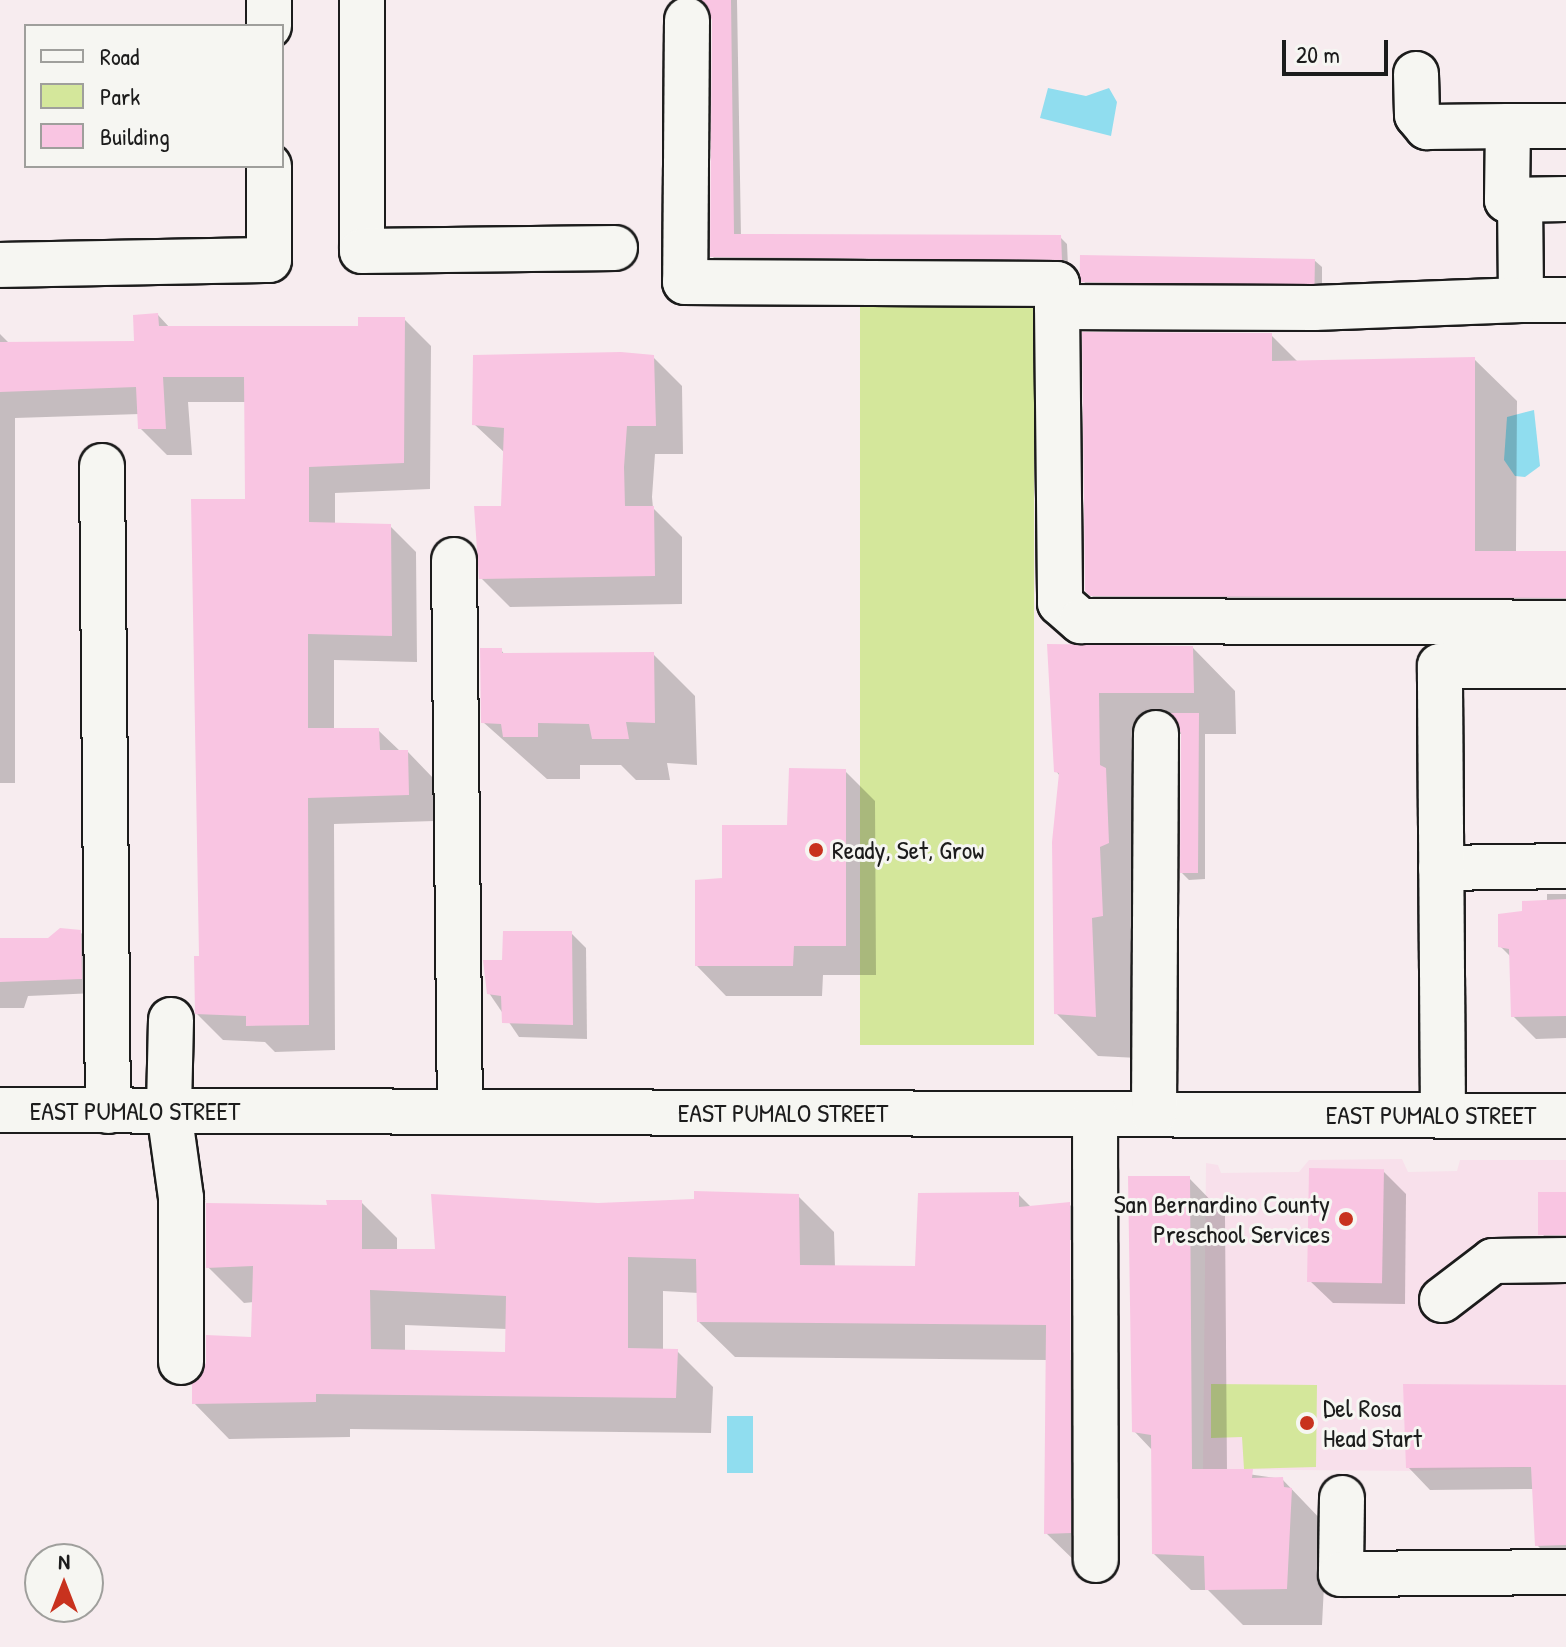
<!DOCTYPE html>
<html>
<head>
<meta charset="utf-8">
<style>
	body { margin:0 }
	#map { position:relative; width:1566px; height:1647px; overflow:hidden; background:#f7ecef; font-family:"Patrick Hand",sans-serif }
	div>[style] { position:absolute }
	.built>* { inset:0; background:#f8e0eb }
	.green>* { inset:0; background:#d4e79b; transform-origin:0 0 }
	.water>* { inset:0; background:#90ddef; transform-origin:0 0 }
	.shadow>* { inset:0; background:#0003 }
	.building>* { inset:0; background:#f9c5e2; transform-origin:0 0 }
	.roads { filter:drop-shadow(2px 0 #1c1c1c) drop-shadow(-2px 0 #1c1c1c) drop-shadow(0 2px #1c1c1c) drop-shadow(0 -2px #1c1c1c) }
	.minor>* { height:44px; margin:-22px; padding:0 22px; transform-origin:22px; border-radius:22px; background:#f6f6f2 }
	.dots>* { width:22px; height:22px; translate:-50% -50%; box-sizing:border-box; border:4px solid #f6f6f2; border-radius:50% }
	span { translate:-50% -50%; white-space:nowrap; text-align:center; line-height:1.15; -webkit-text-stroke:6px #f6f6f2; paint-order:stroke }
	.poi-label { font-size:26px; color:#1c1c1c }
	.left { translate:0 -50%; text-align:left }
	.right { translate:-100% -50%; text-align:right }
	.street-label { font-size:26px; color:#1c1c1c }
	.legend { position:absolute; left:24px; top:24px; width:260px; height:144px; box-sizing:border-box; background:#f6f6f2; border:2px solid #9f9f9c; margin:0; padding:10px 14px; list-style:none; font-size:24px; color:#1c1c1c }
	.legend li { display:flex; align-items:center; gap:16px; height:40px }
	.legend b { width:40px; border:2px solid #9f9f9c }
	.north { position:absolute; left:24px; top:1543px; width:80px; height:80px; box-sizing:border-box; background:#f6f6f2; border:2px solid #9f9f9c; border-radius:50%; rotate:0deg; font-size:22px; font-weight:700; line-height:32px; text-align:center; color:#1c1c1c }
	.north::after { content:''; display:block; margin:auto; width:28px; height:36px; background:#c8321e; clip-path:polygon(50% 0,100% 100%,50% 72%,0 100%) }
	.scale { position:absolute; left:1282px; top:40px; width:106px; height:36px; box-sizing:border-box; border:4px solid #1c1c1c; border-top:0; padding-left:10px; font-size:24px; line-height:28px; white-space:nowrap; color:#1c1c1c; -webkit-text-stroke:6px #f6f6f2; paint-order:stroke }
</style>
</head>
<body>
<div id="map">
	<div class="built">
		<i style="clip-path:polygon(1402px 1159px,1408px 1172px,1457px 1171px,1460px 1160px,1566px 1160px,1566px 1466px,1411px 1471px,1203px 1469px,1206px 1163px,1218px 1165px,1221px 1173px,1299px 1172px,1309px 1160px)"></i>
	</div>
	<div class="green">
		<i style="left:860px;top:304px;width:174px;height:741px"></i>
		<i style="clip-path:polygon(1211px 1384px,1317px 1385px,1316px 1467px,1244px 1469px,1242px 1437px,1211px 1438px)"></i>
	</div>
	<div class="water">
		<i style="clip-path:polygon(1048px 88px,1086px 96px,1109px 88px,1117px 102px,1111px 136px,1040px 118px)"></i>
		<i style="clip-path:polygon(1534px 410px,1540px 466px,1525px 477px,1515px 476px,1504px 460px,1507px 417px)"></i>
		<i style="left:727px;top:1416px;width:26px;height:57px"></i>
	</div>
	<div class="shadow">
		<i style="clip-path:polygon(705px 0,737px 0,741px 236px,1060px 237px,1067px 244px,1068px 266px,719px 263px,712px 256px,714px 20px)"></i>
		<i style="clip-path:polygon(1314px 260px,1322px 267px,1322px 289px,1091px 288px,1083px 281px)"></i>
		<i style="clip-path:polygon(158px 315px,170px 328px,360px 328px,404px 319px,431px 346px,430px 489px,335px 493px,335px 524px,390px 526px,416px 552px,417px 662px,334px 660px,334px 730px,378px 730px,401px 752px,408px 752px,434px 779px,435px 821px,334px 824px,335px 1050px,275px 1052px,265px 1042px,223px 1040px,197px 1014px,247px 501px,246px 402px,188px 402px,192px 455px,167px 455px,140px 428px,140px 414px,15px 418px,15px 783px,0 783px,0 334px,10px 344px,136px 343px)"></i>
		<i style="clip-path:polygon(1271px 335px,1299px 363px,1474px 359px,1517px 401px,1516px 553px,1566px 553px,1566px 547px,1566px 639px,1130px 634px,1087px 591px)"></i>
		<i style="clip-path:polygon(653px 357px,682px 386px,683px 454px,655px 454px,652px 497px,653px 508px,682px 537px,682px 604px,510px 607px,481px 578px,503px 508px,505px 453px,474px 424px)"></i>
		<i style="clip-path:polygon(1049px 646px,1193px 648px,1235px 691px,1236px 734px,1205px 734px,1205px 879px,1189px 880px,1182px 873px,1183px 734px,1140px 734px,1138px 1058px,1098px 1056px,1056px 1013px,1060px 776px,1056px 771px)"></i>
		<i style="clip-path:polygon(501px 650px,505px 655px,653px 654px,695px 696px,697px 765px,667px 763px,670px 780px,636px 780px,621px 765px,580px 765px,580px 779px,547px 779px,483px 722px)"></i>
		<i style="clip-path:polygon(845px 771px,875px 801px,876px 975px,823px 975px,822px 996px,726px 996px,697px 966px,724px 880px,789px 827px)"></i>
		<i style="clip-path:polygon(1547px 894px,1566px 894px,1566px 1038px,1536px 1039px,1513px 1016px,1511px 957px,1500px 946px,1524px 913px,1547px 902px)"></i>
		<i style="clip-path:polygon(80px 932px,96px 947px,96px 993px,28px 996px,24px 1008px,0 1008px,0 940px,48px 940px)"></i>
		<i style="clip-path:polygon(571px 933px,586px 948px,587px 1039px,519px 1037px,489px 993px,504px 963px)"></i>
		<i style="clip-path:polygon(1383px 1171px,1406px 1194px,1405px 1304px,1333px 1303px,1310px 1281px)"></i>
		<i style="clip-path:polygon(1189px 1178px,1225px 1215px,1227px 1471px,1282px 1479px,1327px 1526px,1322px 1625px,1243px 1625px,1208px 1590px,1191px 1590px,1154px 1554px,1153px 1451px,1134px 1431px)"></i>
		<i style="clip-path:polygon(evenodd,1018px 1194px,1032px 1208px,1069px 1204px,1105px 1240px,1082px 1568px,1046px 1533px,1048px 1360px,735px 1357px,699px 1322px,699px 1293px,663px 1291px,663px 1351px,677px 1351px,713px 1387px,711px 1433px,350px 1429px,350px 1437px,229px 1439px,194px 1403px,253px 1339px,254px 1302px,244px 1303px,208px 1267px,329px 1207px,361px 1202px,397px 1238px,397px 1251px,437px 1251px,598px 1205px,798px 1196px,834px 1232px,835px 1267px,917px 1268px,1018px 1194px,1068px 1240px,1072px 1240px,1073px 1360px,1069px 1360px,1068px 1240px,1018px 1194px,405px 1325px,507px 1329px,507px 1354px,405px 1352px,405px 1325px)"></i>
		<i style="clip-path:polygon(1566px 1194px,1566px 1257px,1542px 1234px)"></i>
		<i style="clip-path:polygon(1566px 1387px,1566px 1567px,1560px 1568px,1537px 1545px,1534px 1489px,1430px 1490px,1408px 1467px)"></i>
	</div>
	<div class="building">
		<i style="clip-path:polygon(701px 0,731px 0,734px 234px,1061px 235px,1062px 260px,710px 257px,712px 20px)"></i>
		<i style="left:1080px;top:255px;width:235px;height:27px;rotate:1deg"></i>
		<i style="clip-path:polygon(158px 313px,159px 326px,358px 326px,358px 317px,405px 317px,404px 463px,309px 467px,309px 522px,391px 524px,392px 636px,308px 634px,308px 728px,379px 728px,380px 750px,408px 750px,409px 795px,308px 798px,309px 1025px,246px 1026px,246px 1016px,195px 1014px,194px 956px,199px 956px,191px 499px,245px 499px,244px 377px,163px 377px,166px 429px,138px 429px,136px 387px,0 392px,0 342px,134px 341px,133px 315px)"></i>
		<i style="clip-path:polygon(1082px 332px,1272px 333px,1272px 361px,1475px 357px,1475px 551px,1566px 551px,1566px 598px,1090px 596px,1085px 591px)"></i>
		<i style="clip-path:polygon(621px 352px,654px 355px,656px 426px,627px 426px,624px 467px,625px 506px,654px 506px,655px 576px,479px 579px,474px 506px,501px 506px,504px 428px,472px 425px,473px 355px)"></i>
		<i style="clip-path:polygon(1047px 644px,1193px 646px,1194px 693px,1099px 693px,1100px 765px,1106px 768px,1109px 843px,1100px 847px,1103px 916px,1092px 918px,1096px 1017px,1054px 1014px,1052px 842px,1059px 773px,1054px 772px)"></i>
		<i style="clip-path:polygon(480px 648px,502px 648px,502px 653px,654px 652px,655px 723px,626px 722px,629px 739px,592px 739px,589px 724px,538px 723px,538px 737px,503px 737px,501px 724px,481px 723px)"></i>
		<i style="clip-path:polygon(1170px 713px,1199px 713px,1198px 873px,1180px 873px,1181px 733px)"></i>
		<i style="clip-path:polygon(789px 768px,846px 769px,846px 946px,794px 946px,793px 966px,695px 966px,695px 880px,722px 878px,722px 825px,787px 825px)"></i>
		<i style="clip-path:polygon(1566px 899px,1566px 1016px,1511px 1017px,1509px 949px,1498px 947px,1498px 914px,1522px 911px,1522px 901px)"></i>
		<i style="clip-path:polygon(60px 928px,81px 930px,82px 979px,0 982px,0 938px,48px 938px)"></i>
		<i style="clip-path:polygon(503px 931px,572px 931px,573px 1025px,502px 1023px,501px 996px,487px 994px,483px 960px,502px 960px)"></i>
		<i style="left:1309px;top:1168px;width:75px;height:114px;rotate:1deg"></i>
		<i style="clip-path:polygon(1128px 1176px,1190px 1176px,1192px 1469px,1253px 1469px,1252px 1478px,1283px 1477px,1284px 1487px,1292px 1488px,1287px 1589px,1205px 1590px,1204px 1556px,1152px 1554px,1151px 1435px,1132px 1432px)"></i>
		<i style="clip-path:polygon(evenodd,694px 1191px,799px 1194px,800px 1265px,915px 1266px,918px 1193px,1019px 1192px,1019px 1207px,1070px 1202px,1071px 1533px,1044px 1534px,1046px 1325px,697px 1322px,696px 1259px,628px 1257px,628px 1348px,678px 1349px,676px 1398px,316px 1394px,316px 1402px,192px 1404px,192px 1384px,206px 1363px,206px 1335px,251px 1337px,253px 1266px,206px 1268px,206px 1203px,327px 1205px,326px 1200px,362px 1200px,362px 1249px,435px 1249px,431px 1194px,598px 1203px,694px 1199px,694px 1191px,370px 1290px,506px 1296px,505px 1352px,371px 1349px,370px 1290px)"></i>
		<i style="left:1538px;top:1192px;width:28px;height:43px"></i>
		<i style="clip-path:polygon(1403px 1384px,1566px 1385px,1566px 1545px,1535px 1546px,1531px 1467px,1406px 1468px)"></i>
	</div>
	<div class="roads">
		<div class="minor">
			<i style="left:269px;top:0;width:26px;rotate:90deg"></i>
			<i style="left:362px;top:0;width:251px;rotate:90deg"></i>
			<i style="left:362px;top:251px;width:253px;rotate:-0.7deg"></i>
			<i style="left:687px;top:20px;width:262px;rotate:90.4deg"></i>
			<i style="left:685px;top:282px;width:372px;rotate:0.3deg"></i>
			<i style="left:1057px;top:284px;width:23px;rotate:90deg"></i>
			<i style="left:1416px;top:74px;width:41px;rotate:88.6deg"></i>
			<i style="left:1417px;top:115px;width:16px;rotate:50deg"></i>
			<i style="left:1427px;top:127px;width:81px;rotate:-0.7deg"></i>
			<i style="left:1566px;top:126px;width:58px;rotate:180deg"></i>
			<i style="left:1508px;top:126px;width:74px;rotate:90.8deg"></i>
			<i style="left:1507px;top:200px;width:59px;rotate:-1deg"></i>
			<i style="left:1520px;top:200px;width:100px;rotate:89.4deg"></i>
			<i style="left:1521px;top:300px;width:45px"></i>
			<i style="left:0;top:265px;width:269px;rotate:-1.1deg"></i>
			<i style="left:269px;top:260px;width:94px;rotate:-90deg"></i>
			<i style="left:1521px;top:300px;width:207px;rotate:177.8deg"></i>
			<i style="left:1314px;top:308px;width:257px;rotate:-179.8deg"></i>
			<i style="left:1057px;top:307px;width:296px;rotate:89.4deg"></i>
			<i style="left:1060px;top:603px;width:28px;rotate:41deg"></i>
			<i style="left:1081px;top:621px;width:485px;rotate:0.2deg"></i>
			<i style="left:102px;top:466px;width:645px;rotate:89.47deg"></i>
			<i style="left:454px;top:560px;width:552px;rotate:89.38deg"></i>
			<i style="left:1441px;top:868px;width:125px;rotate:-0.9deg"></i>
			<i style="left:171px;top:1020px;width:91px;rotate:91.3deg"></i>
			<i style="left:169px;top:1111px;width:88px;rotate:82.1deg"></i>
			<i style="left:181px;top:1198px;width:164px;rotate:90deg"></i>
			<i style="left:0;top:1110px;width:1566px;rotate:0.22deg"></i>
			<i style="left:1095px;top:1114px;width:446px;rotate:89.9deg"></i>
			<i style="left:1154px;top:1114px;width:381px;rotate:-89.7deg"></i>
			<i style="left:1443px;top:1115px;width:449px;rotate:-90.4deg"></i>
			<i style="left:1440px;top:666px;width:126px"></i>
			<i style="left:1442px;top:1300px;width:64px;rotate:-37.4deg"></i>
			<i style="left:1493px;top:1261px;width:73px;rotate:-0.8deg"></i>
			<i style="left:1342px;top:1498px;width:76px;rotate:90.8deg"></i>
			<i style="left:1341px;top:1574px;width:225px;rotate:-0.5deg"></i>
		</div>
	</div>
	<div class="dots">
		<i style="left:816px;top:850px;background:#c8321e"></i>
		<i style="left:1346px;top:1219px;background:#c8321e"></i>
		<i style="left:1307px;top:1423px;background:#c8321e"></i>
	</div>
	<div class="poi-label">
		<span class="left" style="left:832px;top:850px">Ready, Set, Grow</span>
		<span class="right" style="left:1330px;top:1219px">San Bernardino County<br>Preschool Services</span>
		<span class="left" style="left:1323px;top:1423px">Del Rosa<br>Head Start</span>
	</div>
	<div class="street-label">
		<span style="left:135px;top:1111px">EAST PUMALO STREET</span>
		<span style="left:783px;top:1113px">EAST PUMALO STREET</span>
		<span style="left:1431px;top:1115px">EAST PUMALO STREET</span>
	</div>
	<ul class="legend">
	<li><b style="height:10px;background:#f6f6f2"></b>Road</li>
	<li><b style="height:22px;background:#d4e79b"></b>Park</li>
	<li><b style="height:22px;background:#f9c5e2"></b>Building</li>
	</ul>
	<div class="north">N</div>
	<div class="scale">20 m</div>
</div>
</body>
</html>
